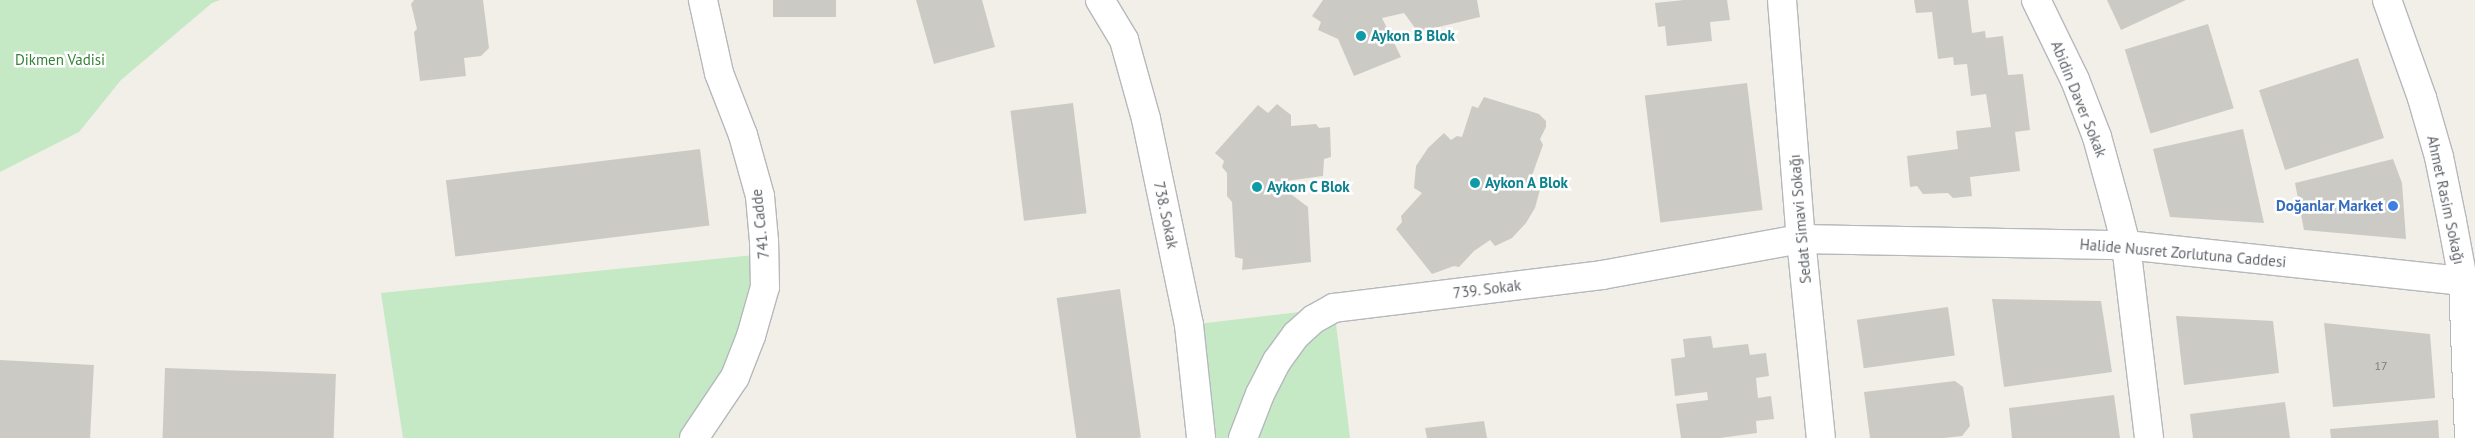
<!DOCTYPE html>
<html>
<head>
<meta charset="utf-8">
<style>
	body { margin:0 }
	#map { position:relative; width:2475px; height:438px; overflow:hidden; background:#f1efe8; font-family:"PT Sans",sans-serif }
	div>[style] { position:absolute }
	.green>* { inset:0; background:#c5e8c5 }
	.building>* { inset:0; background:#cccac5; transform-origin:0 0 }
	.roads { filter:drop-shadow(1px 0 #b5b8bc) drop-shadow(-1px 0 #b5b8bc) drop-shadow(0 1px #b5b8bc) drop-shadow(0 -1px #b5b8bc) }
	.minor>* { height:28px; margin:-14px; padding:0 14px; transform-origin:14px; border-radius:14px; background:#fff }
	.dots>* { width:14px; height:14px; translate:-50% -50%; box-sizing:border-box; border:2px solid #fff; border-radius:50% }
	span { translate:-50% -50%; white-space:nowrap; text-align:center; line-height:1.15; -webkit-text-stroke:5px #fff; paint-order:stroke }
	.number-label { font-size:12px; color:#7a7d7f }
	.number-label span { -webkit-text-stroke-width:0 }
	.culture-label { font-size:15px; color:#0d838f; font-weight:700 }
	.left { translate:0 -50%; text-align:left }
	.park-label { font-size:15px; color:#348238 }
	.street-label { font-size:15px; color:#5f6368 }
	.shop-label { font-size:15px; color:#366cbe; font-weight:700 }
	.right { translate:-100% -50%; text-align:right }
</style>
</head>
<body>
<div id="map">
	<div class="green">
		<i style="clip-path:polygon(0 0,220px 0,212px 3px,121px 80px,79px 132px,0 172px)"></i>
		<i style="clip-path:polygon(764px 254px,765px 287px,694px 438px,403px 438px,381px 293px)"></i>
		<i style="clip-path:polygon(1334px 308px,1350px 438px,1201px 438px,1189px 325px)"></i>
	</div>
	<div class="building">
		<i style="clip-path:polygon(414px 0,483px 0,489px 48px,481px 56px,464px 58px,466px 76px,420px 81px,414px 32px,417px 29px,411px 4px)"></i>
		<i style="left:773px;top:0;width:63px;height:17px"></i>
		<i style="clip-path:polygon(916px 0,982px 0,995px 47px,934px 64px)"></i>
		<i style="clip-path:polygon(1323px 0,1477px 0,1480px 17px,1418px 32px,1404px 13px,1382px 18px,1401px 57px,1354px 76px,1338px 39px,1318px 30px,1321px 22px,1312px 16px)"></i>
		<i style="clip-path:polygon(1684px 0,1727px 0,1730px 20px,1710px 22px,1712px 41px,1667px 46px,1665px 26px,1658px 27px,1655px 3px)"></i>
		<i style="clip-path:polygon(1914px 0,1968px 0,1972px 33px,1985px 31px,1986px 38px,2003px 36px,2008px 75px,2023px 74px,2030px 130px,2015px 132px,2020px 171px,1970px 177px,1972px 196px,1953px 198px,1948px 193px,1923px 194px,1917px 186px,1910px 187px,1907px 156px,1958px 149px,1956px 131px,1991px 127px,1986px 94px,1971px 96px,1967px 64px,1954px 65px,1953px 57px,1938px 59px,1932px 12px,1916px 13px)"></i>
		<i style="clip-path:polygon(2107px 0,2186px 0,2121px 30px)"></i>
		<i style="left:2208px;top:24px;width:88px;height:87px;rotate:73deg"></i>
		<i style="left:2358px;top:58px;width:84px;height:104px;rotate:72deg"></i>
		<i style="left:1747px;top:83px;width:128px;height:103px;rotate:83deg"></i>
		<i style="clip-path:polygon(1484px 97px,1539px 114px,1546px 121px,1546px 127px,1540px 139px,1543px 145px,1530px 181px,1541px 186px,1535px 208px,1526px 223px,1512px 238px,1495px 246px,1490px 240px,1474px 251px,1459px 267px,1454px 266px,1432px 274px,1396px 229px,1402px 222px,1401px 216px,1422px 193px,1414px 188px,1416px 166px,1428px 148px,1444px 133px,1451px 140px,1457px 136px,1462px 137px,1472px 106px,1478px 108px)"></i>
		<i style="left:1073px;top:103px;width:111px;height:63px;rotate:83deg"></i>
		<i style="clip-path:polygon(1277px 104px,1291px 115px,1291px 126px,1316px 124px,1319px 128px,1330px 127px,1331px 157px,1324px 159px,1323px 176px,1286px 181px,1288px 192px,1308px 207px,1311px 262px,1242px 270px,1243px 259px,1235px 257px,1232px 202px,1227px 196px,1227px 173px,1222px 167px,1224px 161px,1215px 153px,1258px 105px,1268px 113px)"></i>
		<i style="clip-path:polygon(2243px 129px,2264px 223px,2170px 217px,2153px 149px)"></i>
		<i style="left:700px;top:149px;width:77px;height:256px;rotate:83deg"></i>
		<i style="clip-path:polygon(2393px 159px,2402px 183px,2406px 239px,2304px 230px,2295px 183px)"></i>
		<i style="left:1120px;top:289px;width:150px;height:64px;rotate:82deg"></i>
		<i style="clip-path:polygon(1992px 299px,2101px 301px,2112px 372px,2004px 387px)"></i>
		<i style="left:1948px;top:307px;width:49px;height:92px;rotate:82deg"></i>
		<i style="clip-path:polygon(2176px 316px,2273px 321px,2279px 373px,2184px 385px)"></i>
		<i style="clip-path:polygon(2324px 323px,2430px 334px,2435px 398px,2333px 407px)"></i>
		<i style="clip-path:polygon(1711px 336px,1713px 348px,1748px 344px,1750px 355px,1766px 353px,1769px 376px,1756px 378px,1758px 398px,1771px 396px,1774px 419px,1756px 421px,1757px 433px,1720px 438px,1681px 438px,1676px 404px,1708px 400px,1707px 392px,1675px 396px,1671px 359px,1685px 357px,1683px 339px)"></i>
		<i style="left:0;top:360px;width:94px;height:78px;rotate:3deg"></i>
		<i style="left:165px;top:368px;width:171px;height:70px;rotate:2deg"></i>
		<i style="clip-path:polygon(1955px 381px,1963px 387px,1970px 426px,1962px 436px,1944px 438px,1870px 438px,1864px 392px)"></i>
		<i style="clip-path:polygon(2114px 395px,2120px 438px,2012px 438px,2009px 408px)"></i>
		<i style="clip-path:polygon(2285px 402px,2290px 438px,2193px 438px,2190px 414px)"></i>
		<i style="clip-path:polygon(2438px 420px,2439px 438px,2331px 438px,2330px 429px)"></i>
		<i style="clip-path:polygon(1484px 421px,1487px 438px,1427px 438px,1425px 428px)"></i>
	</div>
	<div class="roads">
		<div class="minor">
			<i style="left:1100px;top:0;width:47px;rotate:59deg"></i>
			<i style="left:1124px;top:40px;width:82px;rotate:74.4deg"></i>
			<i style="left:1146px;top:119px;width:210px;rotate:78.2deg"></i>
			<i style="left:1189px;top:325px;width:114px;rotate:83.9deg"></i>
			<i style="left:1782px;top:0;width:240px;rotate:85.5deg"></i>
			<i style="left:1801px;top:239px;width:200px;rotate:84.3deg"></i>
			<i style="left:2036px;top:0;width:89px;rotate:64deg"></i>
			<i style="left:2075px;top:80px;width:61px;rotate:68.9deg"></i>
			<i style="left:2097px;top:137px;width:72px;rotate:74.6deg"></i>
			<i style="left:2116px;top:206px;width:40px;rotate:75.6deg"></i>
			<i style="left:2126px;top:245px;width:194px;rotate:83.2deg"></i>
			<i style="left:2387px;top:0;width:104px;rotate:70.3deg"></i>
			<i style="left:2422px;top:98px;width:61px;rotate:73.9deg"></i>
			<i style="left:2439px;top:157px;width:65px;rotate:78.5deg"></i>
			<i style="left:2452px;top:221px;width:60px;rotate:79.4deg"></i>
			<i style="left:2463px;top:280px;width:158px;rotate:87.8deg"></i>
			<i style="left:694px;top:438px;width:73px;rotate:-56.1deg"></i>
			<i style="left:735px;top:377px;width:44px;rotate:-68.7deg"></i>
			<i style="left:751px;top:336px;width:51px;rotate:-74.1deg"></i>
			<i style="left:765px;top:287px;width:46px;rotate:-91.2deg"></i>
			<i style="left:764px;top:241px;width:45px;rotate:-95.1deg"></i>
			<i style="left:760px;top:196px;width:63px;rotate:-105.6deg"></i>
			<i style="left:743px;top:135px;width:66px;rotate:-111.2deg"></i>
			<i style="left:719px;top:73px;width:75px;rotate:-102.4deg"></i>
			<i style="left:1243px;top:438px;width:47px;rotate:-68.9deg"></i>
			<i style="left:1260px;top:394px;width:37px;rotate:-63deg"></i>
			<i style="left:1277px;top:361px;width:32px;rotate:-54deg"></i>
			<i style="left:1296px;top:335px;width:24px;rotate:-42deg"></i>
			<i style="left:1314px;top:319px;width:23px;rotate:-29deg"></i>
			<i style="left:1334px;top:308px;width:270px;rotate:-7deg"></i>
			<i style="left:1602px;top:275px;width:202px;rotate:-10.3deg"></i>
			<i style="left:1801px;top:239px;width:325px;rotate:1.1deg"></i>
			<i style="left:2126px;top:245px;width:351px;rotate:6.1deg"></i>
		</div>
	</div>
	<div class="dots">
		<i style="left:1361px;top:36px;background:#0f9aa8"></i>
		<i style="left:1475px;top:183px;background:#0f9aa8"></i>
		<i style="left:1257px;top:187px;background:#0f9aa8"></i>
		<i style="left:2393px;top:206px;background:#3f7fe0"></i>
	</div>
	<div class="number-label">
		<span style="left:2381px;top:366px">17</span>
	</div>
	<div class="culture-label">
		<span class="left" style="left:1371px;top:36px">Aykon B Blok</span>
		<span class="left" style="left:1485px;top:183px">Aykon A Blok</span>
		<span class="left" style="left:1267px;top:187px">Aykon C Blok</span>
	</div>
	<div class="park-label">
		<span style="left:60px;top:60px">Dikmen Vadisi</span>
	</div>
	<div class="street-label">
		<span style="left:2079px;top:99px;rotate:68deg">Abidin Daver Sokak</span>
		<span style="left:2446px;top:200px;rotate:78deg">Ahmet Rasim Sokağı</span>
		<span style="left:1166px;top:215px;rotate:78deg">738. Sokak</span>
		<span style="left:1800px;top:219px;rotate:-95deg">Sedat Simavi Sokağı</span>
		<span style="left:760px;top:224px;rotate:-96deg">741. Cadde</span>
		<span style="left:2183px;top:253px;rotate:5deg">Halide Nusret Zorlutuna Caddesi</span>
		<span style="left:1487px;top:289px;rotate:-7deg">739. Sokak</span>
	</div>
	<div class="shop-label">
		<span class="right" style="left:2383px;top:206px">Doğanlar Market</span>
	</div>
</div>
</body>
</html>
